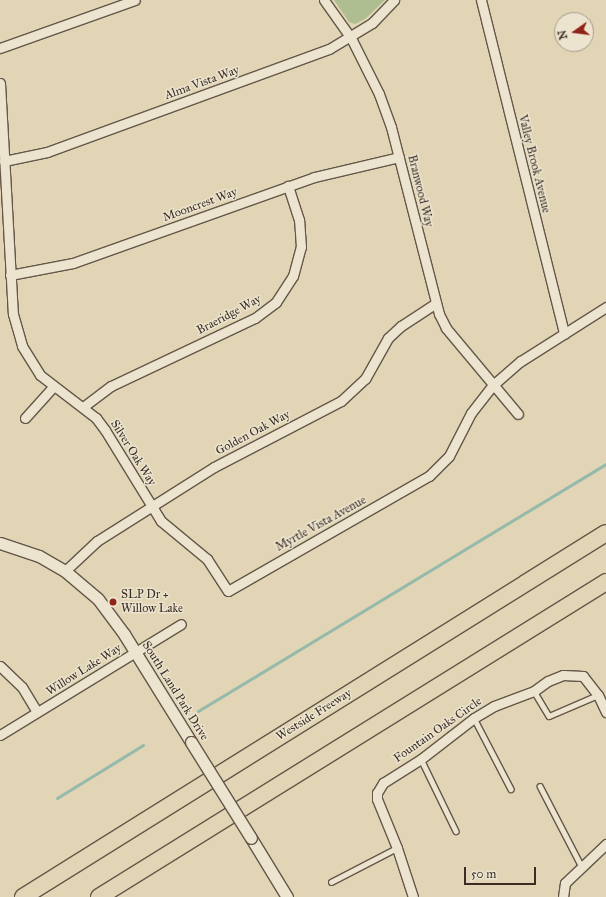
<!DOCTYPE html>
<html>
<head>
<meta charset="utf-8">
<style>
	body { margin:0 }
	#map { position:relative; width:606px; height:897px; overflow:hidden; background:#e1d5b5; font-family:"IM FELL Great Primer",serif }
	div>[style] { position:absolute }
	.green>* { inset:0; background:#aebe91 }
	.stream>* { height:3px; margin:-1.5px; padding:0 1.5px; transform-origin:1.5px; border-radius:1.5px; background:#95b9aa }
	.roads { filter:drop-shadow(1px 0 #645749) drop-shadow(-1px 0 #645749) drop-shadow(0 1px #645749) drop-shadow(0 -1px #645749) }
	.service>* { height:4.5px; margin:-2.25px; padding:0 2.25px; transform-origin:2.25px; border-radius:2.25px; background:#ece4cf }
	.minor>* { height:9px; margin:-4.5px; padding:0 4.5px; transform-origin:4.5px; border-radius:4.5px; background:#ece4cf }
	.tertiary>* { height:11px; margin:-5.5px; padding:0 5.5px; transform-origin:5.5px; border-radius:5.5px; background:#ece4cf }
	.motorway>* { height:16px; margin:-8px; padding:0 8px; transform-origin:8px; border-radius:8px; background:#e1d5b5 }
	.bridges { filter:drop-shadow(1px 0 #645749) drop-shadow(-1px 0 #645749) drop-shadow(0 1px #645749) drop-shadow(0 -1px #645749) }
	.tertiary-bridge>* { height:11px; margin:-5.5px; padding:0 5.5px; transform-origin:5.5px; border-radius:5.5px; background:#ece4cf }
	.dots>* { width:11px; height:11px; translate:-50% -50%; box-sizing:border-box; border:2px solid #ece4cf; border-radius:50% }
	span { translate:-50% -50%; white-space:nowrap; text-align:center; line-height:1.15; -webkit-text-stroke:3px #ece4cf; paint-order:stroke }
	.street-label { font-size:12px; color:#3a2d25 }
	.poi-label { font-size:12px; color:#3a2d25 }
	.left { translate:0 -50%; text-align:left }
	.north { position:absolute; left:554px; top:12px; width:40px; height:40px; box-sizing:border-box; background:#ece4cf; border:1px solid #a59b8b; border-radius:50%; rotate:256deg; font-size:11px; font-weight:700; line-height:16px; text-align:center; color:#3a2d25 }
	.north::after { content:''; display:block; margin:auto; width:14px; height:18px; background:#8f2418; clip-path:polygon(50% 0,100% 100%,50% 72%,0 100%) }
	.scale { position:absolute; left:464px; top:867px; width:72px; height:18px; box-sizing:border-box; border:2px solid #3a2d25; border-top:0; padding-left:5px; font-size:12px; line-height:14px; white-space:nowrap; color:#3a2d25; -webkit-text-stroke:3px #ece4cf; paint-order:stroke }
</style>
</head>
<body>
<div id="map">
	<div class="green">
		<i style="clip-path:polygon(334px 0,385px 0,365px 19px,355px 24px,349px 22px)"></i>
	</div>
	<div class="stream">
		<i style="left:198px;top:711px;width:477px;rotate:-31.2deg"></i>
		<i style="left:57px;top:798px;width:101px;rotate:-31.6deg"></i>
	</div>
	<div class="roads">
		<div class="service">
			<i style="left:534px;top:691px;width:29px;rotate:59deg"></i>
			<i style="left:549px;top:716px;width:53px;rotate:-23.2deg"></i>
			<i style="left:474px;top:718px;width:80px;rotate:62.5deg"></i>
			<i style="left:421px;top:759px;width:80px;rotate:64.1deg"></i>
			<i style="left:540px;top:786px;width:89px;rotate:62.6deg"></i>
			<i style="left:331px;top:882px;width:74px;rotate:-27.3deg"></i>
		</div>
		<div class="minor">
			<i style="left:324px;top:0;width:47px;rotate:54.6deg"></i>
			<i style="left:351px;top:38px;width:63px;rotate:63.4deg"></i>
			<i style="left:379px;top:94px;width:35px;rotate:70deg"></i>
			<i style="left:391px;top:127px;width:193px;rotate:75.6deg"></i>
			<i style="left:439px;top:314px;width:16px;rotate:63deg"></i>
			<i style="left:446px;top:328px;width:112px;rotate:50.1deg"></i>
			<i style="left:481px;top:0;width:344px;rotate:76deg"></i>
			<i style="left:0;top:48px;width:143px;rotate:-19.6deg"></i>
			<i style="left:0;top:83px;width:231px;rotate:86.8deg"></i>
			<i style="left:13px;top:314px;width:33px;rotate:74deg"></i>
			<i style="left:22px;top:346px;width:34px;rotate:58deg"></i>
			<i style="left:40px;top:375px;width:71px;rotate:37.5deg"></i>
			<i style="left:96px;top:418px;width:15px;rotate:53deg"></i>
			<i style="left:105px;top:430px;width:107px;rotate:58.4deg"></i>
			<i style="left:161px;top:521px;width:60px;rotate:39.6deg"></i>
			<i style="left:207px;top:559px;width:38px;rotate:57deg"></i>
			<i style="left:228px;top:591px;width:232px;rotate:-29.8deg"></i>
			<i style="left:429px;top:476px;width:28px;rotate:-45deg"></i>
			<i style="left:449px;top:456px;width:48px;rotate:-62.9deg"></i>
			<i style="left:471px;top:413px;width:36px;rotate:-52deg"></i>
			<i style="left:493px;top:385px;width:37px;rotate:-41deg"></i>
			<i style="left:521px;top:361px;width:101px;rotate:-32.4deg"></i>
			<i style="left:4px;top:161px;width:44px;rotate:-11.8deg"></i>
			<i style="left:47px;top:152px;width:300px;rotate:-20.1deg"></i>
			<i style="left:329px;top:49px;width:50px;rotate:-31.2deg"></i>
			<i style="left:372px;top:23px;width:32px;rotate:-46deg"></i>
			<i style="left:10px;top:275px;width:64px;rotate:-10.8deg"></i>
			<i style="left:73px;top:263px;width:256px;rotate:-19.6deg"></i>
			<i style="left:314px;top:177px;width:87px;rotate:-13.2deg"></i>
			<i style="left:83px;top:407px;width:35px;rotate:-37deg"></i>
			<i style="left:111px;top:386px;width:159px;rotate:-25.3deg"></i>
			<i style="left:255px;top:318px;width:26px;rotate:-37deg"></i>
			<i style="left:276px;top:302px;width:31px;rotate:-57deg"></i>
			<i style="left:293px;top:276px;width:30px;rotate:-75deg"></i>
			<i style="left:301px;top:247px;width:27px;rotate:-94deg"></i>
			<i style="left:299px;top:220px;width:36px;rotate:-108deg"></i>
			<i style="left:25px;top:418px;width:42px;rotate:-47.9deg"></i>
			<i style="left:65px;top:571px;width:44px;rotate:-43.2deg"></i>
			<i style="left:97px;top:541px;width:138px;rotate:-32.3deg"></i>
			<i style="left:214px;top:467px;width:143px;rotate:-27.5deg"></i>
			<i style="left:341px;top:401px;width:33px;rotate:-43deg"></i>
			<i style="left:365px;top:379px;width:47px;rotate:-60.7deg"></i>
			<i style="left:388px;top:338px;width:18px;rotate:-43deg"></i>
			<i style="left:401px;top:326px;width:42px;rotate:-33.3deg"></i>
			<i style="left:0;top:666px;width:30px;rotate:44deg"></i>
			<i style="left:22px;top:687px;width:29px;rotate:59deg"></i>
			<i style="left:0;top:735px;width:212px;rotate:-31.5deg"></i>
			<i style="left:413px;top:897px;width:52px;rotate:-108.1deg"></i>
			<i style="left:397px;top:848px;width:53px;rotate:-112.2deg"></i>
			<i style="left:377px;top:799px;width:6px;rotate:-90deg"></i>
			<i style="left:377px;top:793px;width:12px;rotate:-59deg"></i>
			<i style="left:383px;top:783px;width:45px;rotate:-32.3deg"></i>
			<i style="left:421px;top:759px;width:67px;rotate:-37.7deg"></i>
			<i style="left:474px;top:718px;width:23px;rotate:-31deg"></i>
			<i style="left:494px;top:706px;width:43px;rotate:-20.6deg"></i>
			<i style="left:534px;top:691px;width:17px;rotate:-36deg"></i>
			<i style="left:548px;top:681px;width:16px;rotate:-22deg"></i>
			<i style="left:563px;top:675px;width:20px;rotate:3deg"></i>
			<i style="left:583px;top:676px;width:24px;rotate:52deg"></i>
			<i style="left:598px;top:695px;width:19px;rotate:65deg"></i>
			<i style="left:563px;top:897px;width:14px;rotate:-82deg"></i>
			<i style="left:565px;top:883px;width:57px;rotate:-43.6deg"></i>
		</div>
		<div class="tertiary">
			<i style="left:0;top:543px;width:41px;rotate:18.4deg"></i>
			<i style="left:39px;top:556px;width:30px;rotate:30deg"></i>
			<i style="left:65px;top:571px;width:43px;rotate:40.3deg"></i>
			<i style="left:98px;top:599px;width:44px;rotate:53.4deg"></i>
			<i style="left:124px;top:634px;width:127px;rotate:58.2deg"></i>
			<i style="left:251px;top:838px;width:69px;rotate:58.6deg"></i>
		</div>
		<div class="motorway">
			<i style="left:23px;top:897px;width:687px;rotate:-31.98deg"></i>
			<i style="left:99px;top:897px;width:597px;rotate:-31.85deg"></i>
		</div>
	</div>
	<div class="bridges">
		<div class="tertiary-bridge">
			<i style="left:191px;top:742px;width:113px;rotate:58deg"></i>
		</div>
	</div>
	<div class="dots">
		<i style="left:113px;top:602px;background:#8f2418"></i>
	</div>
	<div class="street-label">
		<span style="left:202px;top:83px;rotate:-20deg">Alma Vista Way</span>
		<span style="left:534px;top:164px;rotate:76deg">Valley Brook Avenue</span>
		<span style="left:420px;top:191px;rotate:76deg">Branwood Way</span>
		<span style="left:200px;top:205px;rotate:-20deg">Mooncrest Way</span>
		<span style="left:229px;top:315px;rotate:-28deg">Braeridge Way</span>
		<span style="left:253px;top:433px;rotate:-28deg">Golden Oak Way</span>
		<span style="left:133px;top:453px;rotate:58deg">Silver Oak Way</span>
		<span style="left:321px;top:524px;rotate:-29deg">Myrtle Vista Avenue</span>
		<span style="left:84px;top:670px;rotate:-32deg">Willow Lake Way</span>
		<span style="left:175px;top:691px;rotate:58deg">South Land Park Drive</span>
		<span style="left:314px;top:715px;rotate:-32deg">Westside Freeway</span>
		<span style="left:438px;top:730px;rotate:-35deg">Fountain Oaks Circle</span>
	</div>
	<div class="poi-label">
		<span class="left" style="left:121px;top:602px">SLP Dr +<br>Willow Lake</span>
	</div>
	<div class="north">N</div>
	<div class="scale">50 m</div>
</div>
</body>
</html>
